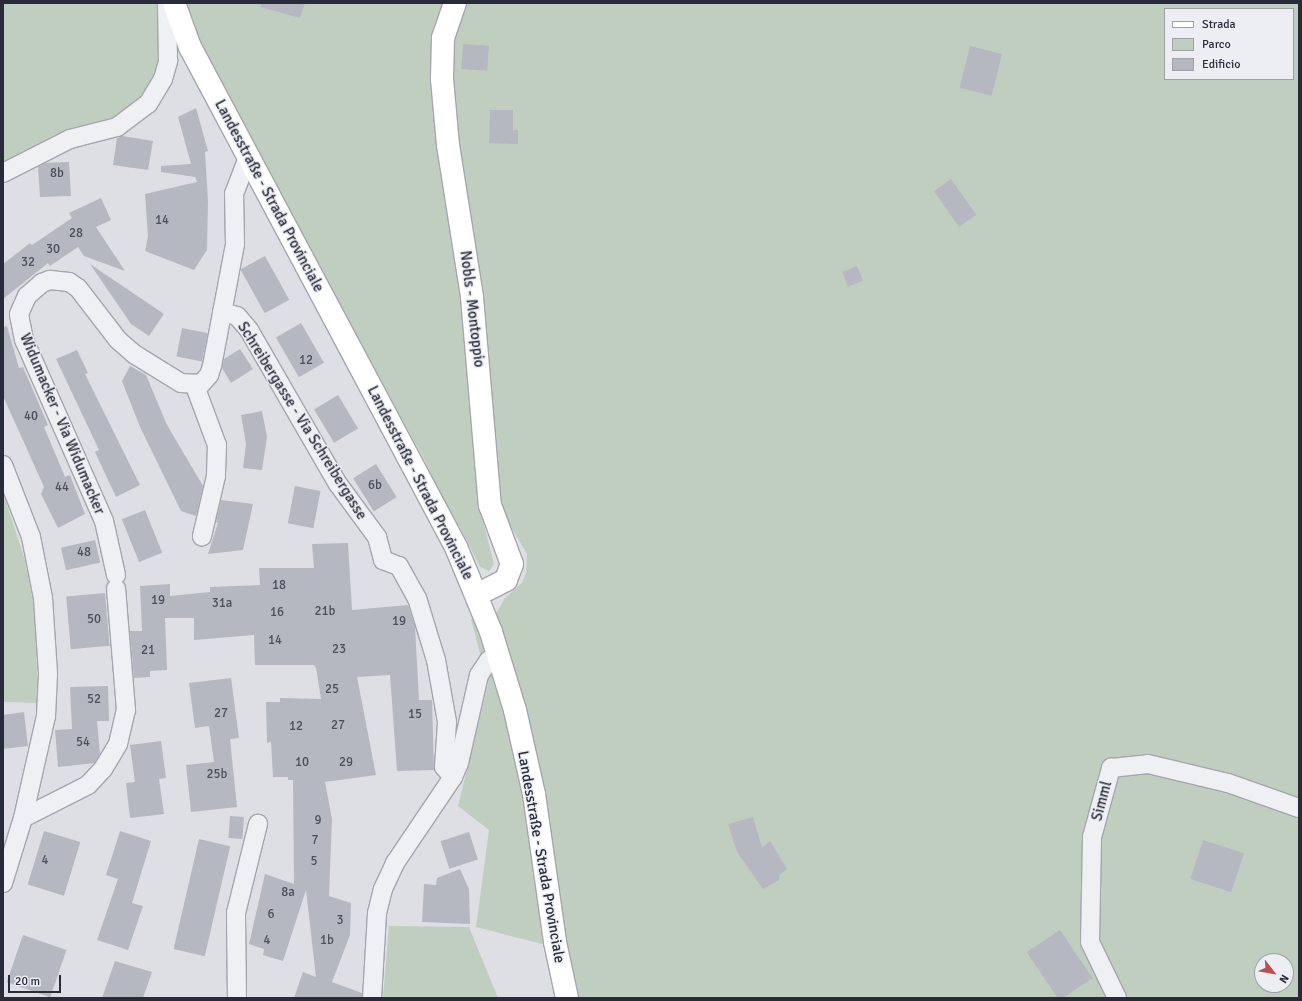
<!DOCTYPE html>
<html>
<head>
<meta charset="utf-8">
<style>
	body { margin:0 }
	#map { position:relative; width:1302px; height:1001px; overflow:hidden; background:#dddfe5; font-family:Signika,sans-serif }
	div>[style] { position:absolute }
	.green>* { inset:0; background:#c0cebf }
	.building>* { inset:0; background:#b5b8c1; transform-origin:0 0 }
	.roads { filter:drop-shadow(1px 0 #a3a6ae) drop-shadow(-1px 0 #a3a6ae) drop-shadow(0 1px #a3a6ae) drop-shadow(0 -1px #a3a6ae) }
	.street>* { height:18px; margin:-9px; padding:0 9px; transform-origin:9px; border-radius:9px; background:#eff0f4 }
	.secondary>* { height:22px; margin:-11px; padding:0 11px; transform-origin:11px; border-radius:11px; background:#fff }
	span { translate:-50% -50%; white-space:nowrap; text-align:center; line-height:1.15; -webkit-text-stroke:3px #eceef3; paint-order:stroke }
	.number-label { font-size:13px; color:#4b4f5c }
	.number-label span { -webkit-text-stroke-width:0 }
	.street-label { font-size:15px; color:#282c3a }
	.frame { position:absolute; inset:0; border:4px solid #282c3a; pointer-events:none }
	.legend { position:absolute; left:1164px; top:8px; width:130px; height:72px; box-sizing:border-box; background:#eceef3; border:1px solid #9ea0a9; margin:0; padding:5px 7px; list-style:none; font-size:12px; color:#282c3a }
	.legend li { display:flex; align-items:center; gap:8px; height:20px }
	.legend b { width:20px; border:1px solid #9ea0a9 }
	.north { position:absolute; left:1254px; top:953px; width:40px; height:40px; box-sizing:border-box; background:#eceef3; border:1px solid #9ea0a9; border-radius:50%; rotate:121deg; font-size:11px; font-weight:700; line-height:16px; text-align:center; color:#282c3a }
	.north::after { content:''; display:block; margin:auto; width:14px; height:18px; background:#bd4f4f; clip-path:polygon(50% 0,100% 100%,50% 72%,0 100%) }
	.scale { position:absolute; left:8px; top:975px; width:53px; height:18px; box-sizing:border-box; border:2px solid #282c3a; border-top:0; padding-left:5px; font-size:12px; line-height:14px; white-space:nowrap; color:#282c3a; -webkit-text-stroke:3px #eceef3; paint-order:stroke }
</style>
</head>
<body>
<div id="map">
	<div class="green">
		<i style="clip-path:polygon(evenodd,3px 3px,1299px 3px,1299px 998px,559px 998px,546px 945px,476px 927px,489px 830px,458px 806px,488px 684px,471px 619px,497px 612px,505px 598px,522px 583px,526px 573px,527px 554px,502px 512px,483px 289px,460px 157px,464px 294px,484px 525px,494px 564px,489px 571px,480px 567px,459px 525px,456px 526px,423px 457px,265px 172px,199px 40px,160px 53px,158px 80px,136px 109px,3px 168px,3px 3px,1165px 9px,1293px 9px,1293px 79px,1165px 79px,1165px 9px,3px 3px,1262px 961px,1286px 961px,1286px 985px,1262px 985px,1262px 961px)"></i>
		<i style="clip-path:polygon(3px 493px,25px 560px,35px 612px,38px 703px,3px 702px)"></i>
		<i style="clip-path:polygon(389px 926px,469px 927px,498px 998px,383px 998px)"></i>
	</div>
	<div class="building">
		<i style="clip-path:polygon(261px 3px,305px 3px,300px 18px,261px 7px)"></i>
		<i style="left:463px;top:44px;width:26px;height:25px;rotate:4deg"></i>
		<i style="left:970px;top:46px;width:33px;height:43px;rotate:14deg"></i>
		<i style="clip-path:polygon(196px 108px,208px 151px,205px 152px,208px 201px,207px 250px,194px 270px,145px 251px,148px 236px,145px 194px,197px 182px,195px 177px,161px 172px,161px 166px,191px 164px,178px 117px)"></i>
		<i style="clip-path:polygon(490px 110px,513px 110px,513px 130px,518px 130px,518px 144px,489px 143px)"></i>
		<i style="clip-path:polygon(122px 136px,153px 141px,148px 170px,113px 165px,117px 138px)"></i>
		<i style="clip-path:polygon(69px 162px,71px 196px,40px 197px,38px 167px,45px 163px)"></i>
		<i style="left:951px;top:179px;width:44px;height:21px;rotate:55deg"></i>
		<i style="clip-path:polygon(101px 198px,111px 220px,96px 227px,125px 271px,84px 256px,78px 247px,50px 266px,48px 263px,3px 299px,3px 264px,30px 243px,32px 245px,72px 218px,69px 213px)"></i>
		<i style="left:265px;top:256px;width:50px;height:28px;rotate:61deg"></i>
		<i style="clip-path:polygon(90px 264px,164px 314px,149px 336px,131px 324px)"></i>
		<i style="left:857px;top:266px;width:16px;height:16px;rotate:68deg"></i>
		<i style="left:301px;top:323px;width:46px;height:29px;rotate:60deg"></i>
		<i style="clip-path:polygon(7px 326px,19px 368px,23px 367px,48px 425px,44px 427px,65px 477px,70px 475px,85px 514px,58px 528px,41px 494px,44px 487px,3px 396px,3px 327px)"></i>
		<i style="left:182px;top:328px;width:26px;height:29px;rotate:11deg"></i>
		<i style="clip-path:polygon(240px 349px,253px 369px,231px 383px,222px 368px,224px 359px)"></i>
		<i style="clip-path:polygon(77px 350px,88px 373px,85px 374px,140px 485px,116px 497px,95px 452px,99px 450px,56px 359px)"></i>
		<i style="clip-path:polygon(130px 366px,146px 375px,167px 425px,203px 486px,196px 516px,181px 511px,140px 427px,122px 381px)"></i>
		<i style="left:338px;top:395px;width:39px;height:28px;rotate:59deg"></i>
		<i style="clip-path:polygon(262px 411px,267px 437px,262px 470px,243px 468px,246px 444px,241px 415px)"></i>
		<i style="left:376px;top:464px;width:39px;height:27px;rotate:58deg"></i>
		<i style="left:295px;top:486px;width:26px;height:38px;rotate:11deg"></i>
		<i style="clip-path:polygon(221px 500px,253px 504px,243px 550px,208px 554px,218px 523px,216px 522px)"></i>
		<i style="left:145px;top:510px;width:46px;height:25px;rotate:68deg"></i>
		<i style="left:95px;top:540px;width:23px;height:35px;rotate:77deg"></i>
		<i style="clip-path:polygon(348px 543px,352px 610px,408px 605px,415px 626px,419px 700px,432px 700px,434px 770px,397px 771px,390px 675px,357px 677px,376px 775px,325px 782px,332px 819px,329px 896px,351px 903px,350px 935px,332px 982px,362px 993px,362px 998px,294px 998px,303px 972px,316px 977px,306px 890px,283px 961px,263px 955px,264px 949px,249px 944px,265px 874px,294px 884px,293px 780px,288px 780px,288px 777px,273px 777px,271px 742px,267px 743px,266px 702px,280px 702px,280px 698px,321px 699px,316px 668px,314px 665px,255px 665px,254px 635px,194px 640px,194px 618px,165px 618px,167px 670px,150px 671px,150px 677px,134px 678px,130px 631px,142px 631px,140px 586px,170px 584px,170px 596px,210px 592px,210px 587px,260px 585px,259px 568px,314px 568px,312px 544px)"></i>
		<i style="left:105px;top:593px;width:53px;height:39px;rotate:85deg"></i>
		<i style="clip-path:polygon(231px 678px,239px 738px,230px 739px,237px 807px,191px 812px,186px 765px,214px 762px,209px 726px,195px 728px,189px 683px)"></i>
		<i style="clip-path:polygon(108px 686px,109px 721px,97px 721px,100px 754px,95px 763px,58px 767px,55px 730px,72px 729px,70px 687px)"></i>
		<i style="clip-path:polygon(24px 712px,28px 746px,3px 749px,3px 715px)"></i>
		<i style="clip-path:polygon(161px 741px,166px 778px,159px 779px,164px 814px,130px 818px,126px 783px,135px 782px,130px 745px)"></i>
		<i style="left:230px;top:816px;width:14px;height:22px;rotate:4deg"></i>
		<i style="clip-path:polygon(753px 817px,762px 848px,770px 841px,787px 869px,779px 875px,779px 880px,763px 889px,737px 852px,728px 824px)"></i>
		<i style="left:44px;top:831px;width:38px;height:56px;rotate:17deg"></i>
		<i style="clip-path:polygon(120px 831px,151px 841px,132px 903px,143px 906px,128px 950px,97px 940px,118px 879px,106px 875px)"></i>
		<i style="left:469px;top:832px;width:29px;height:30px;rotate:72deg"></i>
		<i style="left:199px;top:839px;width:32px;height:113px;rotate:13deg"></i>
		<i style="left:1203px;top:840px;width:43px;height:41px;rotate:18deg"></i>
		<i style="clip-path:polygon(460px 869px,469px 889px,470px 924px,422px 922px,424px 884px,436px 885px,437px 878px)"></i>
		<i style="left:1060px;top:930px;width:58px;height:40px;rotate:56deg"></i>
		<i style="left:23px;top:935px;width:46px;height:50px;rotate:19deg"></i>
		<i style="clip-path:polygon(115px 961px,152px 972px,143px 998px,102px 998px)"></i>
	</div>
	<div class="roads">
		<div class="street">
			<i style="left:3px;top:173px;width:75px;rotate:-26.9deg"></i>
			<i style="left:70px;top:139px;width:49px;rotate:-14.3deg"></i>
			<i style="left:117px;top:127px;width:39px;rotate:-37deg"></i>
			<i style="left:148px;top:104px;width:29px;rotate:-59deg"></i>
			<i style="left:163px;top:79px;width:19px;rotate:-74deg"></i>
			<i style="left:168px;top:61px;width:58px;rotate:-91deg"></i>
			<i style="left:222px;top:312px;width:16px;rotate:15deg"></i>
			<i style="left:237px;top:316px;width:18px;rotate:49deg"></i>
			<i style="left:249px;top:330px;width:178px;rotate:60deg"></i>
			<i style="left:338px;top:484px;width:66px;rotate:53.7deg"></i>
			<i style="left:377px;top:537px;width:24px;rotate:75deg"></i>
			<i style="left:383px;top:560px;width:17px;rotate:21deg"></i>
			<i style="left:399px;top:566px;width:37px;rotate:61deg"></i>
			<i style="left:417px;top:598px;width:65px;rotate:73deg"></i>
			<i style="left:436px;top:660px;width:63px;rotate:79.9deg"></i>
			<i style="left:447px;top:722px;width:45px;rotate:93.8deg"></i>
			<i style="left:444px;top:767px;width:13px;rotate:48deg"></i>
			<i style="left:195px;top:386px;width:63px;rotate:69.6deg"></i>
			<i style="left:217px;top:445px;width:31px;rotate:92deg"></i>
			<i style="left:216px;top:476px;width:62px;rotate:103.1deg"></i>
			<i style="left:3px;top:465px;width:77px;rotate:68.7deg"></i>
			<i style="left:31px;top:537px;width:62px;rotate:78.9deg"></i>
			<i style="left:43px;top:598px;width:76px;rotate:86.2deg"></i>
			<i style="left:48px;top:674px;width:42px;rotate:92.7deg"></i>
			<i style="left:46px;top:716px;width:105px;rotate:102.7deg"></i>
			<i style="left:23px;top:818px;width:68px;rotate:107.1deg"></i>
			<i style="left:116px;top:575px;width:55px;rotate:-102.5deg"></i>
			<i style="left:104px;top:521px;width:198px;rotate:-113.8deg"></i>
			<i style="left:24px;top:340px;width:26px;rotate:-101deg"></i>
			<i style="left:19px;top:314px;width:20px;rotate:-66deg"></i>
			<i style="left:27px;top:296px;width:20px;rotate:-41deg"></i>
			<i style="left:42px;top:283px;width:9px;rotate:-21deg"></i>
			<i style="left:50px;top:280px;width:19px;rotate:6deg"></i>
			<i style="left:69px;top:282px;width:11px;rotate:34deg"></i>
			<i style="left:78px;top:288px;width:66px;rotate:52.4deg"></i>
			<i style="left:118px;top:340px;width:21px;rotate:41deg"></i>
			<i style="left:134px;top:354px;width:55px;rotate:31.7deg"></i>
			<i style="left:181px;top:383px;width:20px;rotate:3deg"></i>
			<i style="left:201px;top:384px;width:12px;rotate:-48deg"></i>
			<i style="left:209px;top:375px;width:9px;rotate:-72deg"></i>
			<i style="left:212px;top:366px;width:124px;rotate:-79.3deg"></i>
			<i style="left:235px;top:244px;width:50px;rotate:-91.1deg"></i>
			<i style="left:234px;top:194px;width:39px;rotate:-69deg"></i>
			<i style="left:23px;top:818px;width:73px;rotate:-26.9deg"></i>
			<i style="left:88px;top:785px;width:22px;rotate:-47deg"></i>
			<i style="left:103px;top:769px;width:29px;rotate:-59deg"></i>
			<i style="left:118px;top:744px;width:35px;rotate:-77deg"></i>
			<i style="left:126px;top:710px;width:122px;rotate:-94.7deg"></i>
			<i style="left:237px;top:998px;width:85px;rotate:-90.7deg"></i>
			<i style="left:236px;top:913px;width:92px;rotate:-76.1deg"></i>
			<i style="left:372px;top:998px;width:85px;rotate:-86.6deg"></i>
			<i style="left:377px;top:913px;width:25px;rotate:-76deg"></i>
			<i style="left:383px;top:889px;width:29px;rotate:-65deg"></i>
			<i style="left:395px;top:863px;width:104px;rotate:-56deg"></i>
			<i style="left:453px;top:777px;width:15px;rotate:-67deg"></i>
			<i style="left:459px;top:763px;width:90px;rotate:-77.2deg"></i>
			<i style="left:479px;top:675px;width:18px;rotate:-56deg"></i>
			<i style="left:489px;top:660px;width:11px;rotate:-22deg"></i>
			<i style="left:1117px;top:998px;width:62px;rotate:-115.7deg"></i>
			<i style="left:1090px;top:942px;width:105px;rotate:-88.9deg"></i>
			<i style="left:1092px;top:837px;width:72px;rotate:-74.6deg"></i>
			<i style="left:1111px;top:768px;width:37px;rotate:-6deg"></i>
			<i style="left:1148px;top:764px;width:82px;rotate:13.4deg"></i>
			<i style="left:1228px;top:783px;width:75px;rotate:19.4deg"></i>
		</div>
		<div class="secondary">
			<i style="left:174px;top:3px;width:47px;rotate:70deg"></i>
			<i style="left:190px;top:47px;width:566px;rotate:61.99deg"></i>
			<i style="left:456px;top:547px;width:92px;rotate:67.6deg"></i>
			<i style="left:491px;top:632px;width:82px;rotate:72.9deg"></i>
			<i style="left:515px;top:710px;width:86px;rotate:77.3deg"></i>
			<i style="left:534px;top:794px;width:149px;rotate:81.9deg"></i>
			<i style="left:555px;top:942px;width:57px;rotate:77.9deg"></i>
			<i style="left:455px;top:3px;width:37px;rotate:109deg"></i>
			<i style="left:443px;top:38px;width:41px;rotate:91.4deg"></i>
			<i style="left:442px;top:79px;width:66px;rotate:84.8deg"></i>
			<i style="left:448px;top:145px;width:154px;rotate:81deg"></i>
			<i style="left:472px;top:297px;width:209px;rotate:85.1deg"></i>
			<i style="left:490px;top:505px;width:63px;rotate:69.6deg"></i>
			<i style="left:512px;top:564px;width:17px;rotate:111deg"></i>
			<i style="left:506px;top:580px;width:33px;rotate:153deg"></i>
		</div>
	</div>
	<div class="number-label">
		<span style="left:57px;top:173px">8b</span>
		<span style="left:162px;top:220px">14</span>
		<span style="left:76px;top:233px">28</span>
		<span style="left:53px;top:249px">30</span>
		<span style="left:28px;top:262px">32</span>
		<span style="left:306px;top:360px">12</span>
		<span style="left:31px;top:416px">40</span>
		<span style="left:375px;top:485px">6b</span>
		<span style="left:62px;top:487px">44</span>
		<span style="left:84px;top:552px">48</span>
		<span style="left:279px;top:585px">18</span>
		<span style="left:158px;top:600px">19</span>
		<span style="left:222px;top:603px">31a</span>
		<span style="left:325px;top:611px">21b</span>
		<span style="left:277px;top:612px">16</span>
		<span style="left:94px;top:619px">50</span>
		<span style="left:399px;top:621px">19</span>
		<span style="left:275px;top:640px">14</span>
		<span style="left:339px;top:649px">23</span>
		<span style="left:148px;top:650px">21</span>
		<span style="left:332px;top:689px">25</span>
		<span style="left:94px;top:699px">52</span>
		<span style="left:221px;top:713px">27</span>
		<span style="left:415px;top:714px">15</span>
		<span style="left:338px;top:725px">27</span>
		<span style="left:296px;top:726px">12</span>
		<span style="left:83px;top:742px">54</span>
		<span style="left:302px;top:762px">10</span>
		<span style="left:346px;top:762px">29</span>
		<span style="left:217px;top:774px">25b</span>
		<span style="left:318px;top:820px">9</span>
		<span style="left:315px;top:840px">7</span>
		<span style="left:45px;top:860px">4</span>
		<span style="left:314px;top:861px">5</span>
		<span style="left:288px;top:892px">8a</span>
		<span style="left:271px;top:914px">6</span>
		<span style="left:340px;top:920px">3</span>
		<span style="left:267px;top:940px">4</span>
		<span style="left:327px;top:940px">1b</span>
	</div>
	<div class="street-label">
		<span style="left:269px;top:196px;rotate:62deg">Landesstraße - Strada Provinciale</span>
		<span style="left:472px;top:309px;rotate:83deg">Nobls - Montoppio</span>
		<span style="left:302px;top:421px;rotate:58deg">Schreibergasse - Via Schreibergasse</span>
		<span style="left:62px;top:424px;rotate:67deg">Widumacker - Via Widumacker</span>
		<span style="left:420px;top:483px;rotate:63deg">Landesstraße - Strada Provinciale</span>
		<span style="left:1102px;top:801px;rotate:-75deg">Simml</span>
		<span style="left:541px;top:857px;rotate:80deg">Landesstraße - Strada Provinciale</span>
	</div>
	<div class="frame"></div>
	<ul class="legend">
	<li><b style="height:5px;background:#fff"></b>Strada</li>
	<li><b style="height:11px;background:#c0cebf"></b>Parco</li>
	<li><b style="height:11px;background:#b5b8c1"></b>Edificio</li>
	</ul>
	<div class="north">N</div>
	<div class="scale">20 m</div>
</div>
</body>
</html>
